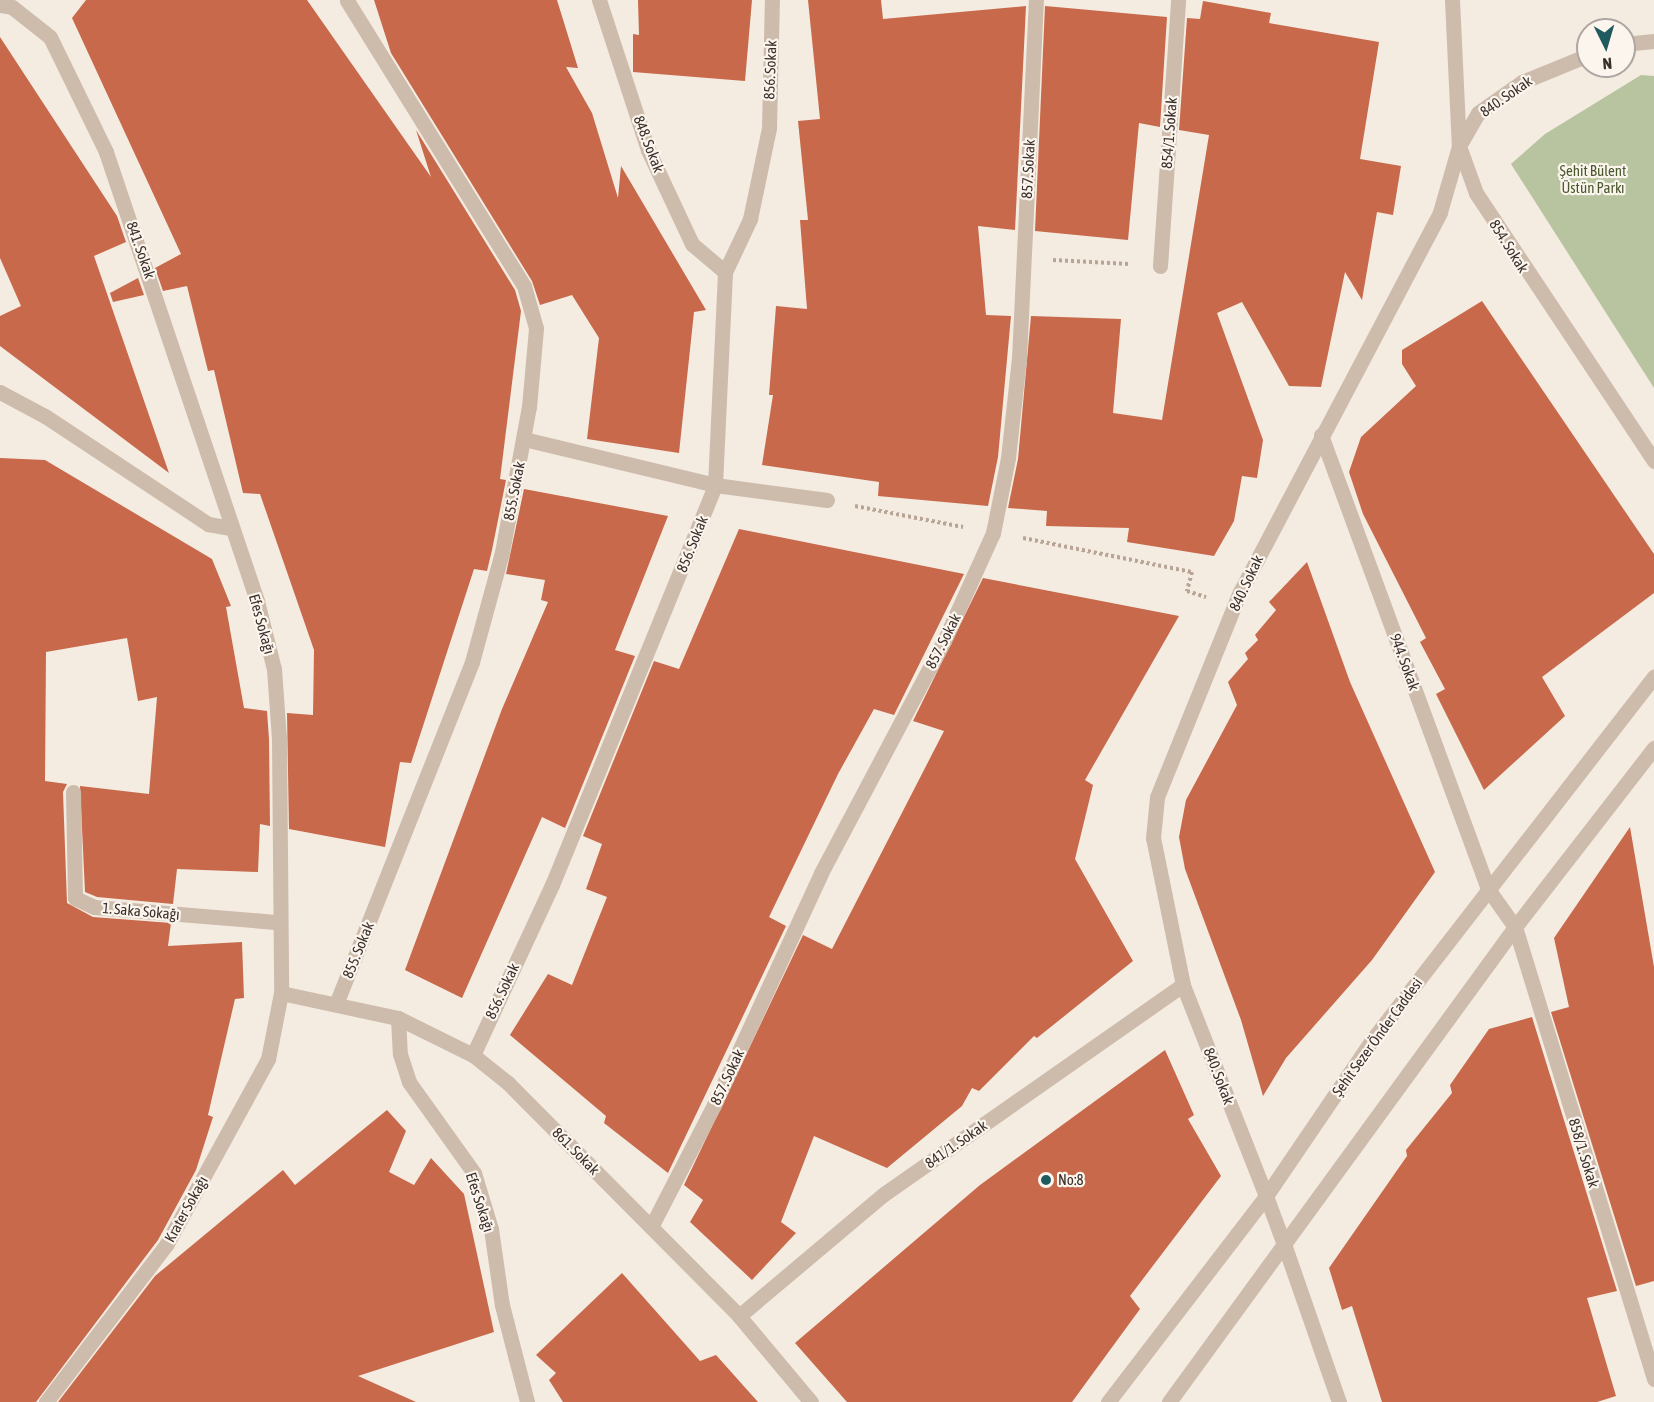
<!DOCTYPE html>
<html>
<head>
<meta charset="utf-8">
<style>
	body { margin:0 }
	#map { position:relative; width:1654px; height:1402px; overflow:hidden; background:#f4ebe1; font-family:"Asap Condensed",sans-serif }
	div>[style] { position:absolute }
	.green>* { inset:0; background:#b8c4a0 }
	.building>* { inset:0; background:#c8694b }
	.path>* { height:4px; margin-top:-2px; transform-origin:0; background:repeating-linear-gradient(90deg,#b9a596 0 3px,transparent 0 6px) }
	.pedestrian>* { height:15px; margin:-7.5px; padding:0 7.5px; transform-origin:7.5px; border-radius:7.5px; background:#cdbbac }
	.minor>* { height:15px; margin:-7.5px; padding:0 7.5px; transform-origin:7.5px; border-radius:7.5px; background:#cdbbac }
	.tertiary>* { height:15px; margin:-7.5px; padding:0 7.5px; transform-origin:7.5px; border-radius:7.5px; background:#cdbbac }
	.dots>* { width:16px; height:16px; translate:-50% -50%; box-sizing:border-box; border:3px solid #fbf5ee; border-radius:50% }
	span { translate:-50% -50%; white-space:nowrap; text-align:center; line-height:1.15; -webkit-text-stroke:4.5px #fbf5ee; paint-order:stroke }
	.street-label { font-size:15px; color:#3b302b }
	.park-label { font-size:15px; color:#4a5a2e }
	.poi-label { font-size:15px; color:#3b302b }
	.left { translate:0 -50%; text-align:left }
	.north { position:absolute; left:1576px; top:18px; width:60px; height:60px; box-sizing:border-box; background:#fbf5ee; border:2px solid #aea6a0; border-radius:50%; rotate:175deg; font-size:16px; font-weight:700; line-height:24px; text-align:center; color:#3b302b }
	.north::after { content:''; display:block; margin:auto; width:21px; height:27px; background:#1f5a5e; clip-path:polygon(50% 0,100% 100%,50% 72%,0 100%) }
</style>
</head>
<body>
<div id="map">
	<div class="green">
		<i style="clip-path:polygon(1641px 75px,1654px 76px,1654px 388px,1511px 164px,1545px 134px)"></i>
	</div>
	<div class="building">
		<i style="clip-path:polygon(86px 0,307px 0,431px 177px,416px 130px,515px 290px,521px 311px,500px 479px,506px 480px,492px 550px,487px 571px,474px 569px,411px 763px,400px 762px,385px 847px,289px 829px,287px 713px,313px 715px,314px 650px,260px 494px,243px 493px,214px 370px,208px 371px,187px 286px,163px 291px,155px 268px,181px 254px,72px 18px)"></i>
		<i style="clip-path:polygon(374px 0,557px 0,578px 68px,566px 67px,592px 113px,618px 198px,621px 166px,706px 310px,694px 312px,679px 453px,587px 439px,599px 338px,572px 295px,540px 305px,532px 281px,391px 53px)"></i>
		<i style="clip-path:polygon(638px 0,752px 0,745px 81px,633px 72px,633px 34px,639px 35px)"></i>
		<i style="clip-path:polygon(808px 0,881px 0,883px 19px,1026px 6px,1015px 230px,978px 226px,986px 315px,1011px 316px,998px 457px,988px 506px,878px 496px,879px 482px,762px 465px,773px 395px,769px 395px,776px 306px,807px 309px,800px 220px,808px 220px,798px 121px,820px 119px)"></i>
		<i style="clip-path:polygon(1203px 1px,1271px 13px,1269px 23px,1379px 42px,1360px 159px,1401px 166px,1393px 215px,1377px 212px,1362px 300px,1345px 272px,1321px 387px,1289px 386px,1242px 302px,1217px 313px,1263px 440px,1257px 478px,1242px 476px,1234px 521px,1214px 556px,1127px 542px,1129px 528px,1046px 526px,1047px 511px,1008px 508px,1018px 459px,1031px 316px,1121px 319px,1113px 413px,1162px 420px,1209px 135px,1179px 130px,1187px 18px,1200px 19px)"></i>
		<i style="clip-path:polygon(1045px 6px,1167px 17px,1160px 127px,1139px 123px,1128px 240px,1035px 231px)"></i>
		<i style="clip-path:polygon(0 37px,117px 216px,126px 242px,94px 256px,169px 473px,0 346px,0 316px,21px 306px,0 258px)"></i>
		<i style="clip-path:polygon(138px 278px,144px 295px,113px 302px,110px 293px)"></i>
		<i style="clip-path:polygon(1482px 301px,1654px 554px,1654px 593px,1542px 677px,1565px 716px,1484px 790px,1436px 694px,1445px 689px,1420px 642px,1426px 638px,1363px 514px,1349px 472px,1361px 437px,1416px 386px,1402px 364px,1402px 350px)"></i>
		<i style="clip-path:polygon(0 458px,45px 460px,212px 559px,231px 606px,226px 607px,244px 708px,267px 711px,269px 739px,270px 826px,260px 824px,258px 872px,177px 869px,173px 904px,97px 897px,85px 892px,80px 786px,149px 794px,157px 697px,138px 701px,127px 638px,46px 652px,45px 781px,67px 784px,63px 792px,67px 903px,93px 917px,171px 923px,168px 946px,242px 942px,244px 998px,235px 999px,208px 1115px,213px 1117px,196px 1170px,158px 1240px,36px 1402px,0 1402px)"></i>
		<i style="clip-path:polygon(524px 489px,668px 516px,615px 650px,635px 656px,565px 828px,542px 817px,462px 998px,405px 970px,502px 709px,548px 602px,541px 600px,545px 580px,506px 574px)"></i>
		<i style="clip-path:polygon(739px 529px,964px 574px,894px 715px,874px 709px,838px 774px,769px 917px,786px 926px,668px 1173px,604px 1123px,606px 1116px,510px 1035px,548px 974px,572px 985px,607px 897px,586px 889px,602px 844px,583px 836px,654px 661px,679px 669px)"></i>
		<i style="clip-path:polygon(1307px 562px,1350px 682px,1435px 872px,1372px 960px,1286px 1058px,1263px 1096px,1241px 1020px,1185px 869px,1179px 837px,1186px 800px,1237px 705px,1228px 682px,1248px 659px,1245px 653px,1258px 640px,1255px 635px,1276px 610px,1269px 602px)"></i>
		<i style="clip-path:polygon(983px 578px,1179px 616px,1085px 780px,1093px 785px,1075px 859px,1133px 961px,1037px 1038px,1034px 1036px,979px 1091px,972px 1088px,962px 1106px,887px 1168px,814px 1136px,781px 1222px,796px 1233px,752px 1280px,690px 1222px,703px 1200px,684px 1185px,803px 935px,832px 949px,944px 731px,913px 721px)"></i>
		<i style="clip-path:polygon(1630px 827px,1654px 967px,1654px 1281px,1636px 1286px,1551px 1012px,1569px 1007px,1554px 938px)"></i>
		<i style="clip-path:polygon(1532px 1017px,1617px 1291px,1587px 1298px,1616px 1396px,1597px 1402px,1382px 1402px,1352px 1306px,1342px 1310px,1329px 1268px,1407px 1156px,1406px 1150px,1452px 1093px,1450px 1085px,1489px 1029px)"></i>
		<i style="clip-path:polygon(1165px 1050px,1194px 1115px,1188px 1119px,1221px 1176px,1130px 1296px,1140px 1309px,1072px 1402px,847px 1402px,795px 1343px,980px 1185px)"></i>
		<i style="clip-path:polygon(387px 1110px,406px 1131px,389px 1172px,414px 1185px,431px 1158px,464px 1194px,494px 1332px,358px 1376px,416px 1402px,58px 1402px,155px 1276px,283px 1170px,295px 1185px)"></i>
		<i style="clip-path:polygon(622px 1273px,700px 1361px,716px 1355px,758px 1402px,563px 1402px,549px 1380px,556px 1373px,536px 1355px)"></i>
	</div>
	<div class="path">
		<i style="left:1053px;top:260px;width:76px;rotate:3deg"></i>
		<i style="left:855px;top:506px;width:110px;rotate:11deg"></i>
		<i style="left:1023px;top:538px;width:172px;rotate:11.4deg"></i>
		<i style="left:1192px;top:572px;width:20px;rotate:105deg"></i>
		<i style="left:1187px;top:591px;width:20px;rotate:18deg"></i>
	</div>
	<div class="pedestrian">
		<i style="left:73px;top:792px;width:106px;rotate:88.9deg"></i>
		<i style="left:75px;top:898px;width:21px;rotate:25deg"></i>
		<i style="left:94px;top:907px;width:185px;rotate:4.7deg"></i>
	</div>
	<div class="minor">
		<i style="left:599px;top:0;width:158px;rotate:71.9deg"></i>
		<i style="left:648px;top:150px;width:104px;rotate:64.9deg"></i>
		<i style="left:692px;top:244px;width:43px;rotate:40.3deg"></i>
		<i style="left:1452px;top:0;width:146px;rotate:87.3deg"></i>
		<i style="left:1459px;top:146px;width:50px;rotate:70.1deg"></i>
		<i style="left:1476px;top:193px;width:322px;rotate:56.4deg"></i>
		<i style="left:0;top:5px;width:12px;rotate:9deg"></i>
		<i style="left:12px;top:7px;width:48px;rotate:38.3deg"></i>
		<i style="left:50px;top:37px;width:128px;rotate:64deg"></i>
		<i style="left:106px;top:152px;width:474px;rotate:71.4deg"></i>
		<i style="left:257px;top:601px;width:70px;rotate:76deg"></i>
		<i style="left:274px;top:669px;width:70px;rotate:85.9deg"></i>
		<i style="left:279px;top:739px;width:254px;rotate:89.5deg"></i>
		<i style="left:281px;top:993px;width:67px;rotate:101.1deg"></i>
		<i style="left:268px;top:1059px;width:212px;rotate:118.7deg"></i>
		<i style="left:166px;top:1245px;width:198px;rotate:127.4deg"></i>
		<i style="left:1624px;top:44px;width:30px;rotate:-6deg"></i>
		<i style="left:1160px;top:266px;width:267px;rotate:-86.1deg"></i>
		<i style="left:0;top:392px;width:51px;rotate:28.1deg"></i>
		<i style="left:45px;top:416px;width:196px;rotate:33.5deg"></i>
		<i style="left:208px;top:524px;width:23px;rotate:10deg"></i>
		<i style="left:1321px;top:435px;width:484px;rotate:69.8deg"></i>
		<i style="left:524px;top:439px;width:196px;rotate:13.5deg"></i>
		<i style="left:715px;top:485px;width:113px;rotate:7.6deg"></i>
		<i style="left:1515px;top:927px;width:473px;rotate:72.9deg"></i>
		<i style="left:281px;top:993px;width:120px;rotate:12.1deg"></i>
		<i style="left:398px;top:1018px;width:84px;rotate:26.3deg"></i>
		<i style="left:473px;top:1055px;width:45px;rotate:38.7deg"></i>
		<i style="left:508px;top:1083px;width:328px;rotate:45.2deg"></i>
		<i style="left:739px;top:1316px;width:112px;rotate:50.1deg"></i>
		<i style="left:336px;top:1004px;width:368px;rotate:-68.3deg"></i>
		<i style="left:472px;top:662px;width:114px;rotate:-74.7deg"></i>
		<i style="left:502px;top:552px;width:147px;rotate:-79.5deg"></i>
		<i style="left:529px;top:407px;width:79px;rotate:-84.9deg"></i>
		<i style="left:536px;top:328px;width:44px;rotate:-105.9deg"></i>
		<i style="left:524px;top:286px;width:336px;rotate:-121.8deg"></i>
		<i style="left:398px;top:1018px;width:36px;rotate:87deg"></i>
		<i style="left:400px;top:1054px;width:29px;rotate:72deg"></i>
		<i style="left:409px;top:1082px;width:112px;rotate:54.5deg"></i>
		<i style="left:474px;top:1173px;width:59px;rotate:73.1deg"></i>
		<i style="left:491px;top:1229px;width:77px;rotate:81.8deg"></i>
		<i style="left:502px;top:1305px;width:100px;rotate:75.5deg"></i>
		<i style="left:473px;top:1055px;width:187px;rotate:-65.1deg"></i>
		<i style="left:552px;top:885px;width:432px;rotate:-67.8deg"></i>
		<i style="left:715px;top:485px;width:213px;rotate:-87.3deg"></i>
		<i style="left:725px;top:272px;width:59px;rotate:-64.7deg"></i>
		<i style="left:750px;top:219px;width:93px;rotate:-78.2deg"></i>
		<i style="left:769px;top:128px;width:128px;rotate:-88.7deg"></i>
		<i style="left:1266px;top:1196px;width:227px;rotate:-111.5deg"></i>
		<i style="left:1183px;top:985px;width:150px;rotate:-101.5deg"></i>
		<i style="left:1153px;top:838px;width:41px;rotate:-84.4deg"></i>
		<i style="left:1157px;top:797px;width:221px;rotate:-68deg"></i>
		<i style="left:1240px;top:592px;width:429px;rotate:-62.2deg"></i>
		<i style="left:1440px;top:212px;width:69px;rotate:-73.9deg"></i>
		<i style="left:1459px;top:146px;width:38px;rotate:-60deg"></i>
		<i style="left:1478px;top:113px;width:54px;rotate:-35.2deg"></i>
		<i style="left:1522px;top:82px;width:71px;rotate:-22.2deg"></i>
		<i style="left:651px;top:1227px;width:137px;rotate:-62.7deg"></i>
		<i style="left:714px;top:1105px;width:255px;rotate:-65.2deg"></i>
		<i style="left:821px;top:873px;width:263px;rotate:-62.1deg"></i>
		<i style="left:944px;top:641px;width:119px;rotate:-65.6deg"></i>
		<i style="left:993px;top:533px;width:76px;rotate:-78.7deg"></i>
		<i style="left:1008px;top:458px;width:100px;rotate:-83.7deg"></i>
		<i style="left:1019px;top:359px;width:359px;rotate:-87.3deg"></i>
		<i style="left:1285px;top:1247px;width:164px;rotate:70.8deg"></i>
		<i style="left:739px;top:1316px;width:189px;rotate:-40.1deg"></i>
		<i style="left:884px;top:1194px;width:365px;rotate:-35deg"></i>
	</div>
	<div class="tertiary">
		<i style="left:1488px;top:889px;width:47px;rotate:54.6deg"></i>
		<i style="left:1266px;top:1196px;width:54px;rotate:69.6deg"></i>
		<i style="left:1108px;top:1402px;width:260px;rotate:-52.5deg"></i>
		<i style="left:1266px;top:1196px;width:189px;rotate:-55.8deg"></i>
		<i style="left:1372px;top:1040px;width:460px;rotate:-52.2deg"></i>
		<i style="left:1169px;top:1402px;width:588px;rotate:-53.93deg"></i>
		<i style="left:1515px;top:927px;width:227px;rotate:-52.2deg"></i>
	</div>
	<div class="dots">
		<i style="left:1046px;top:1180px;background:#1f5a5e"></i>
	</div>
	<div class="street-label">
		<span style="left:770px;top:70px;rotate:-88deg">856. Sokak</span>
		<span style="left:1506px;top:96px;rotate:-35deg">840. Sokak</span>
		<span style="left:1169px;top:133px;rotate:-86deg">854/1. Sokak</span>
		<span style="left:649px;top:144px;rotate:69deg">848. Sokak</span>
		<span style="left:1028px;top:169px;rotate:-87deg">857. Sokak</span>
		<span style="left:1509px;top:246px;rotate:58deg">854. Sokak</span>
		<span style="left:141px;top:250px;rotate:71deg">841. Sokak</span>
		<span style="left:514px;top:491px;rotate:-79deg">855. Sokak</span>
		<span style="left:692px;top:544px;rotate:-68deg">856. Sokak</span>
		<span style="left:1246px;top:583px;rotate:-65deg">840. Sokak</span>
		<span style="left:262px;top:624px;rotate:75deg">Efes Sokağı</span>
		<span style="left:943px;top:641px;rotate:-63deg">857. Sokak</span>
		<span style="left:1405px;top:662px;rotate:70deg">944. Sokak</span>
		<span style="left:141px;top:911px;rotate:5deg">1. Saka Sokağı</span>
		<span style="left:358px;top:950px;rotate:-68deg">855. Sokak</span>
		<span style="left:502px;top:991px;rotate:-65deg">856. Sokak</span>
		<span style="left:1377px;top:1037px;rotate:-54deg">Şehit Sezer Önder Caddesi</span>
		<span style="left:1219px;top:1076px;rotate:69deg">840. Sokak</span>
		<span style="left:727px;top:1077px;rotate:-65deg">857. Sokak</span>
		<span style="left:956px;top:1144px;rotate:-35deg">841/1. Sokak</span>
		<span style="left:576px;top:1151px;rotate:45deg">861. Sokak</span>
		<span style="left:1584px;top:1153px;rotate:73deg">858/1. Sokak</span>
		<span style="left:480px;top:1202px;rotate:72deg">Efes Sokağı</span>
		<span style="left:186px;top:1209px;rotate:-61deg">Krater Sokağı</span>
	</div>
	<div class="park-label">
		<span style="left:1593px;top:179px">Şehit Bülent<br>Üstün Parkı</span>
	</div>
	<div class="poi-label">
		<span class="left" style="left:1058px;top:1180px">No:8</span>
	</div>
	<div class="north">N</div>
</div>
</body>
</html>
